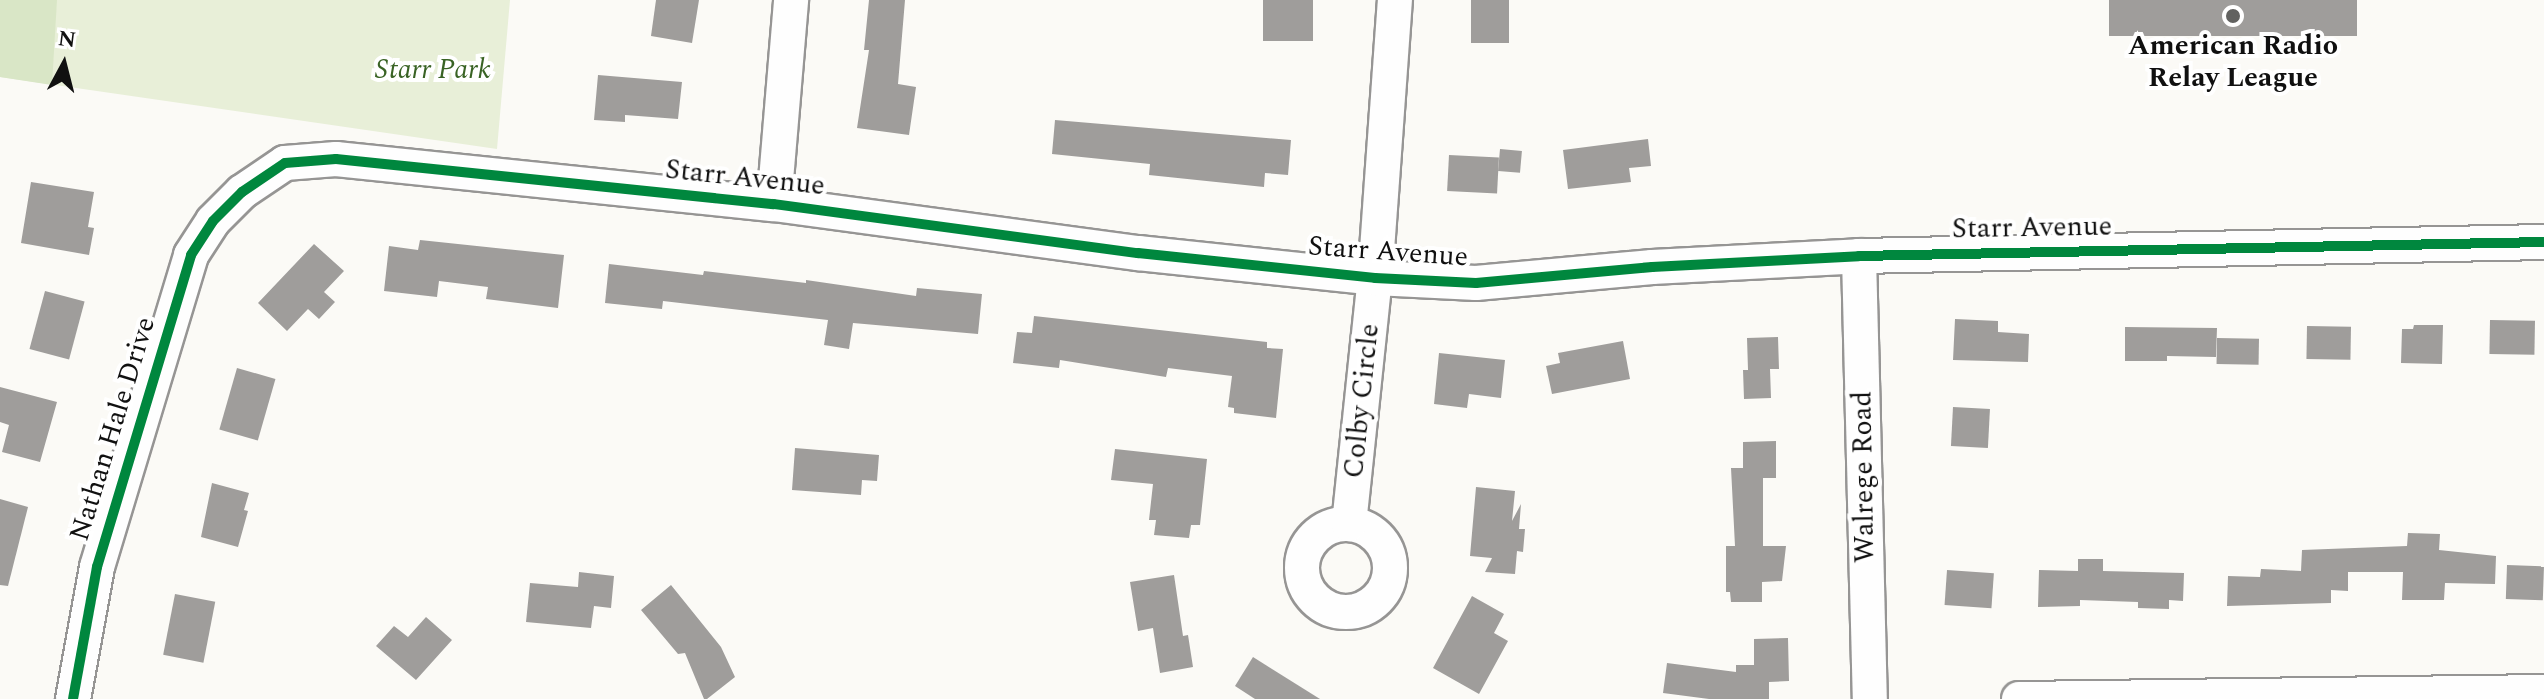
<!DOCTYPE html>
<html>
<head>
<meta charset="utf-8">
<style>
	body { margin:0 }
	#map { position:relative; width:2544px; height:699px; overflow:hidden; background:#fbfaf6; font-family:Spectral,serif }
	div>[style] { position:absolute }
	.green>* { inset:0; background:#e8efd8 }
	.forest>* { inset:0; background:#d9e6c6 }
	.building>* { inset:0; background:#9f9d9b; transform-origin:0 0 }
	.roads { filter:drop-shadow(2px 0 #969594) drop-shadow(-2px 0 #969594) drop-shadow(0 2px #969594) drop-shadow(0 -2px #969594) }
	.street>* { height:34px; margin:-17px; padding:0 17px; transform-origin:17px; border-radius:17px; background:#fefefe }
	.street>.ring { margin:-17px; padding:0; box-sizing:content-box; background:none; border:34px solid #fefefe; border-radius:50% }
	.cycleway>* { height:10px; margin:-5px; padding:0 5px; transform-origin:5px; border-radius:5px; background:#00873e }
	.dots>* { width:22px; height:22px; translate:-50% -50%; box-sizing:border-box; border:4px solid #fff; border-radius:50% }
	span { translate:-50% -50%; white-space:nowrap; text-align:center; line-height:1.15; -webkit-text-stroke:8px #fff; paint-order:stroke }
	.poi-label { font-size:28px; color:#101010; font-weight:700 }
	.park-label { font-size:28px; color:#396324; font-style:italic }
	.street-label { font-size:28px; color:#101010 }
	.north { position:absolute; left:24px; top:24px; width:80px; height:80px; -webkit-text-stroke:6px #fff; paint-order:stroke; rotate:7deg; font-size:22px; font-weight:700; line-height:32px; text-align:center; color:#101010 }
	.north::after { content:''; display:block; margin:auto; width:28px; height:36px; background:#101010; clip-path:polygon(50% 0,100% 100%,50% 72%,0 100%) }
</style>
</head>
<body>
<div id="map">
	<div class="green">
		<i style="clip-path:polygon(0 0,510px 0,497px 149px,0 77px)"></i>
	</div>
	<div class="forest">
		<i style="clip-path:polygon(0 0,57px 0,52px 85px,0 77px)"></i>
	</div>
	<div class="building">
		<i style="clip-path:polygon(656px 0,699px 0,692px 43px,651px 36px)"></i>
		<i style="clip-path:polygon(869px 0,905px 0,898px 84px,916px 87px,909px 135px,857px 128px,869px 50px,864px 50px)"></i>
		<i style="left:1263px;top:0;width:50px;height:41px"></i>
		<i style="left:1471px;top:0;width:38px;height:43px"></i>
		<i style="left:2109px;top:0;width:248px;height:36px"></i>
		<i style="clip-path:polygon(598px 75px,682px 82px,678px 119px,625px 115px,625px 122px,594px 120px)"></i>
		<i style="clip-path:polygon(1055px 120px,1291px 140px,1288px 175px,1265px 173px,1264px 187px,1149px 175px,1150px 164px,1052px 154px)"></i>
		<i style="clip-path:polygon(1648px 139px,1651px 166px,1629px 168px,1631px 182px,1568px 189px,1563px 150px)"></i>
		<i style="left:1500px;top:149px;width:22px;height:22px;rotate:5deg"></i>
		<i style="left:1449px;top:155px;width:50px;height:36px;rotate:3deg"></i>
		<i style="clip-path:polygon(31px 182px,94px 192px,88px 227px,94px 228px,89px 255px,21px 243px)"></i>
		<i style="clip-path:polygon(420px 240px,564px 255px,558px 308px,486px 299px,488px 287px,439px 281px,437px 297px,384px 291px,389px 246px,418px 250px)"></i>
		<i style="clip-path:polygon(314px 244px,344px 271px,324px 292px,335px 302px,319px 319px,308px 309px,287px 331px,258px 303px)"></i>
		<i style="clip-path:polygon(609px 264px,703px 275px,704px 271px,806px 283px,806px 280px,916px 296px,917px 288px,982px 294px,978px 334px,853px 323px,849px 349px,824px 345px,828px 320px,663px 301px,662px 309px,605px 303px)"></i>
		<i style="left:45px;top:291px;width:41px;height:60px;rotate:15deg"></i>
		<i style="clip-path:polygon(1034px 316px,1267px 342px,1267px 348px,1283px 349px,1276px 418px,1234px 413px,1234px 408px,1228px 407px,1232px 376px,1168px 368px,1166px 377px,1060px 360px,1059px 368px,1013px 363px,1017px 332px,1032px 333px)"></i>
		<i style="clip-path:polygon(1955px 319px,1998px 321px,1998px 332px,2029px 334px,2028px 362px,1953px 360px)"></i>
		<i style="left:2490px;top:320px;width:45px;height:34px;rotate:1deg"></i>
		<i style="clip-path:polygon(2414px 325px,2443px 325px,2442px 364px,2401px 363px,2402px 329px,2413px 329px)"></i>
		<i style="left:2307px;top:326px;width:44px;height:33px;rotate:1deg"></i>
		<i style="clip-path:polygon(2125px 327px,2217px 328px,2216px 357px,2167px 356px,2167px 361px,2125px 361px)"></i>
		<i style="clip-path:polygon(1778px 337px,1779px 369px,1770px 369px,1771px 398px,1744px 399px,1743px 370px,1748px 370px,1747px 338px)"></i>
		<i style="left:2217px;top:338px;width:42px;height:26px;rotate:1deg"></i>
		<i style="clip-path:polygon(1623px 341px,1630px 379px,1552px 394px,1546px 366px,1560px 363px,1558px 353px)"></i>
		<i style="clip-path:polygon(1439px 353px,1505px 360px,1501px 398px,1469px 394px,1467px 408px,1434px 404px)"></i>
		<i style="left:237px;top:368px;width:40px;height:64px;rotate:16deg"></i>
		<i style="clip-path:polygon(0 387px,57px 402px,40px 462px,2px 452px,9px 425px,0 422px)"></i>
		<i style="left:1953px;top:407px;width:37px;height:39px;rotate:3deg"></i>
		<i style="clip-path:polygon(1776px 441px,1776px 478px,1763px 478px,1763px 546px,1786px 546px,1782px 581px,1762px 582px,1762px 602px,1731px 602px,1730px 592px,1726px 592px,1726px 546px,1735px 546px,1731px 468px,1743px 468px,1743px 442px)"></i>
		<i style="clip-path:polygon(795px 448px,879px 455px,877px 481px,862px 480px,861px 495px,792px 490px)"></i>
		<i style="clip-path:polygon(1115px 449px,1207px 459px,1200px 525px,1191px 525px,1189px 538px,1154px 535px,1156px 520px,1149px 520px,1153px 484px,1111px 480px)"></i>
		<i style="clip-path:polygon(212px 483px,249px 493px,244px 510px,248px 511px,238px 547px,201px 537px)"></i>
		<i style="clip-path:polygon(1476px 487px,1515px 491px,1512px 521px,1521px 504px,1519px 529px,1525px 529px,1523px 552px,1517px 551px,1515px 574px,1485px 572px,1492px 558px,1470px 556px)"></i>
		<i style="clip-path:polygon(0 499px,28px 507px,8px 586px,0 585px)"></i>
		<i style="clip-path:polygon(2408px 533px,2440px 534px,2439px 550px,2496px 556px,2495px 584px,2445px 583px,2444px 600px,2402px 600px,2403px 572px,2348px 572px,2348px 591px,2331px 590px,2331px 603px,2227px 606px,2228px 576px,2260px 577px,2261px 569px,2301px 571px,2302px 550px,2407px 546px)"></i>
		<i style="clip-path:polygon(2078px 559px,2103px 559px,2103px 571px,2184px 573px,2183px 601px,2169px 600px,2169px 609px,2138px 608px,2138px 602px,2080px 600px,2080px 606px,2038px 607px,2039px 570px,2078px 571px)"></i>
		<i style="left:2507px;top:565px;width:37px;height:34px;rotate:2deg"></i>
		<i style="left:1947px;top:570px;width:47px;height:35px;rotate:4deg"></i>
		<i style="clip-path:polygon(579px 572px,614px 576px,611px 608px,594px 606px,591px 628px,526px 622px,530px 583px,578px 587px)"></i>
		<i style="clip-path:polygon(1174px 575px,1183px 636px,1188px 635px,1193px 667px,1160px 673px,1153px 628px,1138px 631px,1130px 582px)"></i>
		<i style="clip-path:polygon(671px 585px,721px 647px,735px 677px,707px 699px,704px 699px,685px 653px,678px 654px,641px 610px)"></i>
		<i style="left:175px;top:594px;width:41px;height:62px;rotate:11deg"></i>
		<i style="clip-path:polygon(1472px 596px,1504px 614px,1494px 633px,1508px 641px,1479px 694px,1433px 668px)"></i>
		<i style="clip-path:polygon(426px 617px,452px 640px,416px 680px,376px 646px,394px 626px,408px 637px)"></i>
		<i style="clip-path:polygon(1788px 638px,1789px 681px,1769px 682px,1769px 699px,1709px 699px,1663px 693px,1667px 663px,1736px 672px,1736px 665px,1754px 665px,1754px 639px)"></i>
		<i style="clip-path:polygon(1253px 657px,1320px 699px,1255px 699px,1235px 686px)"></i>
	</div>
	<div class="roads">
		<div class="street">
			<i style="left:774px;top:204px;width:205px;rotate:-85.2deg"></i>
			<i style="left:1859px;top:256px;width:443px;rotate:88.6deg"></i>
			<i class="ring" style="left:1302px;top:524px;width:54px;height:54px"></i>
			<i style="left:1349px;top:524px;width:247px;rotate:-84deg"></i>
			<i style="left:1375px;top:278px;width:279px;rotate:-85.9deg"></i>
			<i style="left:73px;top:699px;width:134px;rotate:-79.7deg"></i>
			<i style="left:97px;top:567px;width:326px;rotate:-73.2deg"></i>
			<i style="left:191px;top:255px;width:40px;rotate:-57.1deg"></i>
			<i style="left:213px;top:221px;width:41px;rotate:-45deg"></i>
			<i style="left:242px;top:192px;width:52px;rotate:-34deg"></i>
			<i style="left:285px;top:163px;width:51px;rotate:-4.5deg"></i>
			<i style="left:336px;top:159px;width:440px;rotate:5.9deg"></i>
			<i style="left:774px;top:204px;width:367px;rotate:7.7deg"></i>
			<i style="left:1138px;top:253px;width:238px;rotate:6deg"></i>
			<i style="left:1375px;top:278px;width:101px;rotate:2.8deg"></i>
			<i style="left:1476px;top:283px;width:177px;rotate:-5.2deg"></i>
			<i style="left:1652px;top:267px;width:207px;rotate:-3deg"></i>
			<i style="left:1859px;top:256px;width:685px;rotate:-1.17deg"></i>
			<i style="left:2019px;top:699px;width:525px;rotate:-0.76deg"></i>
		</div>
	</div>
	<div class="cycleway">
		<i style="left:73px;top:699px;width:134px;rotate:-79.7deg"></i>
		<i style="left:97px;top:567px;width:326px;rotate:-73.2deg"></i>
		<i style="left:191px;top:255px;width:40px;rotate:-57.1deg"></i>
		<i style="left:213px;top:221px;width:41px;rotate:-45deg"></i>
		<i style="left:242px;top:192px;width:52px;rotate:-34deg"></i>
		<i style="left:285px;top:163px;width:51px;rotate:-4.5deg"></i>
		<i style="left:336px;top:159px;width:440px;rotate:5.9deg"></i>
		<i style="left:774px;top:204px;width:367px;rotate:7.7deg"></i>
		<i style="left:1138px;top:253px;width:238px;rotate:6deg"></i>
		<i style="left:1375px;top:278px;width:101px;rotate:2.8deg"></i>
		<i style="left:1476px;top:283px;width:177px;rotate:-5.2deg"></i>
		<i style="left:1652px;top:267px;width:207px;rotate:-3deg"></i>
		<i style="left:1859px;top:256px;width:685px;rotate:-1.17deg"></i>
	</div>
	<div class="dots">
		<i style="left:2233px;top:16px;background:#626260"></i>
	</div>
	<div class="poi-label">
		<span style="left:2233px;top:62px">American Radio<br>Relay League</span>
	</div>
	<div class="park-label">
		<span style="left:433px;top:70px">Starr Park</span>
	</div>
	<div class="street-label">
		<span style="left:745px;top:178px;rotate:6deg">Starr Avenue</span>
		<span style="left:2032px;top:228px;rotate:-1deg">Starr Avenue</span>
		<span style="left:1388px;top:252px;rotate:4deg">Starr Avenue</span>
		<span style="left:1362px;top:401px;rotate:-84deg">Colby Circle</span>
		<span style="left:113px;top:429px;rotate:-73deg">Nathan Hale Drive</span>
		<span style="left:1864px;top:477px;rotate:-91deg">Walrege Road</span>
	</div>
	<div class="north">N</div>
</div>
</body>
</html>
